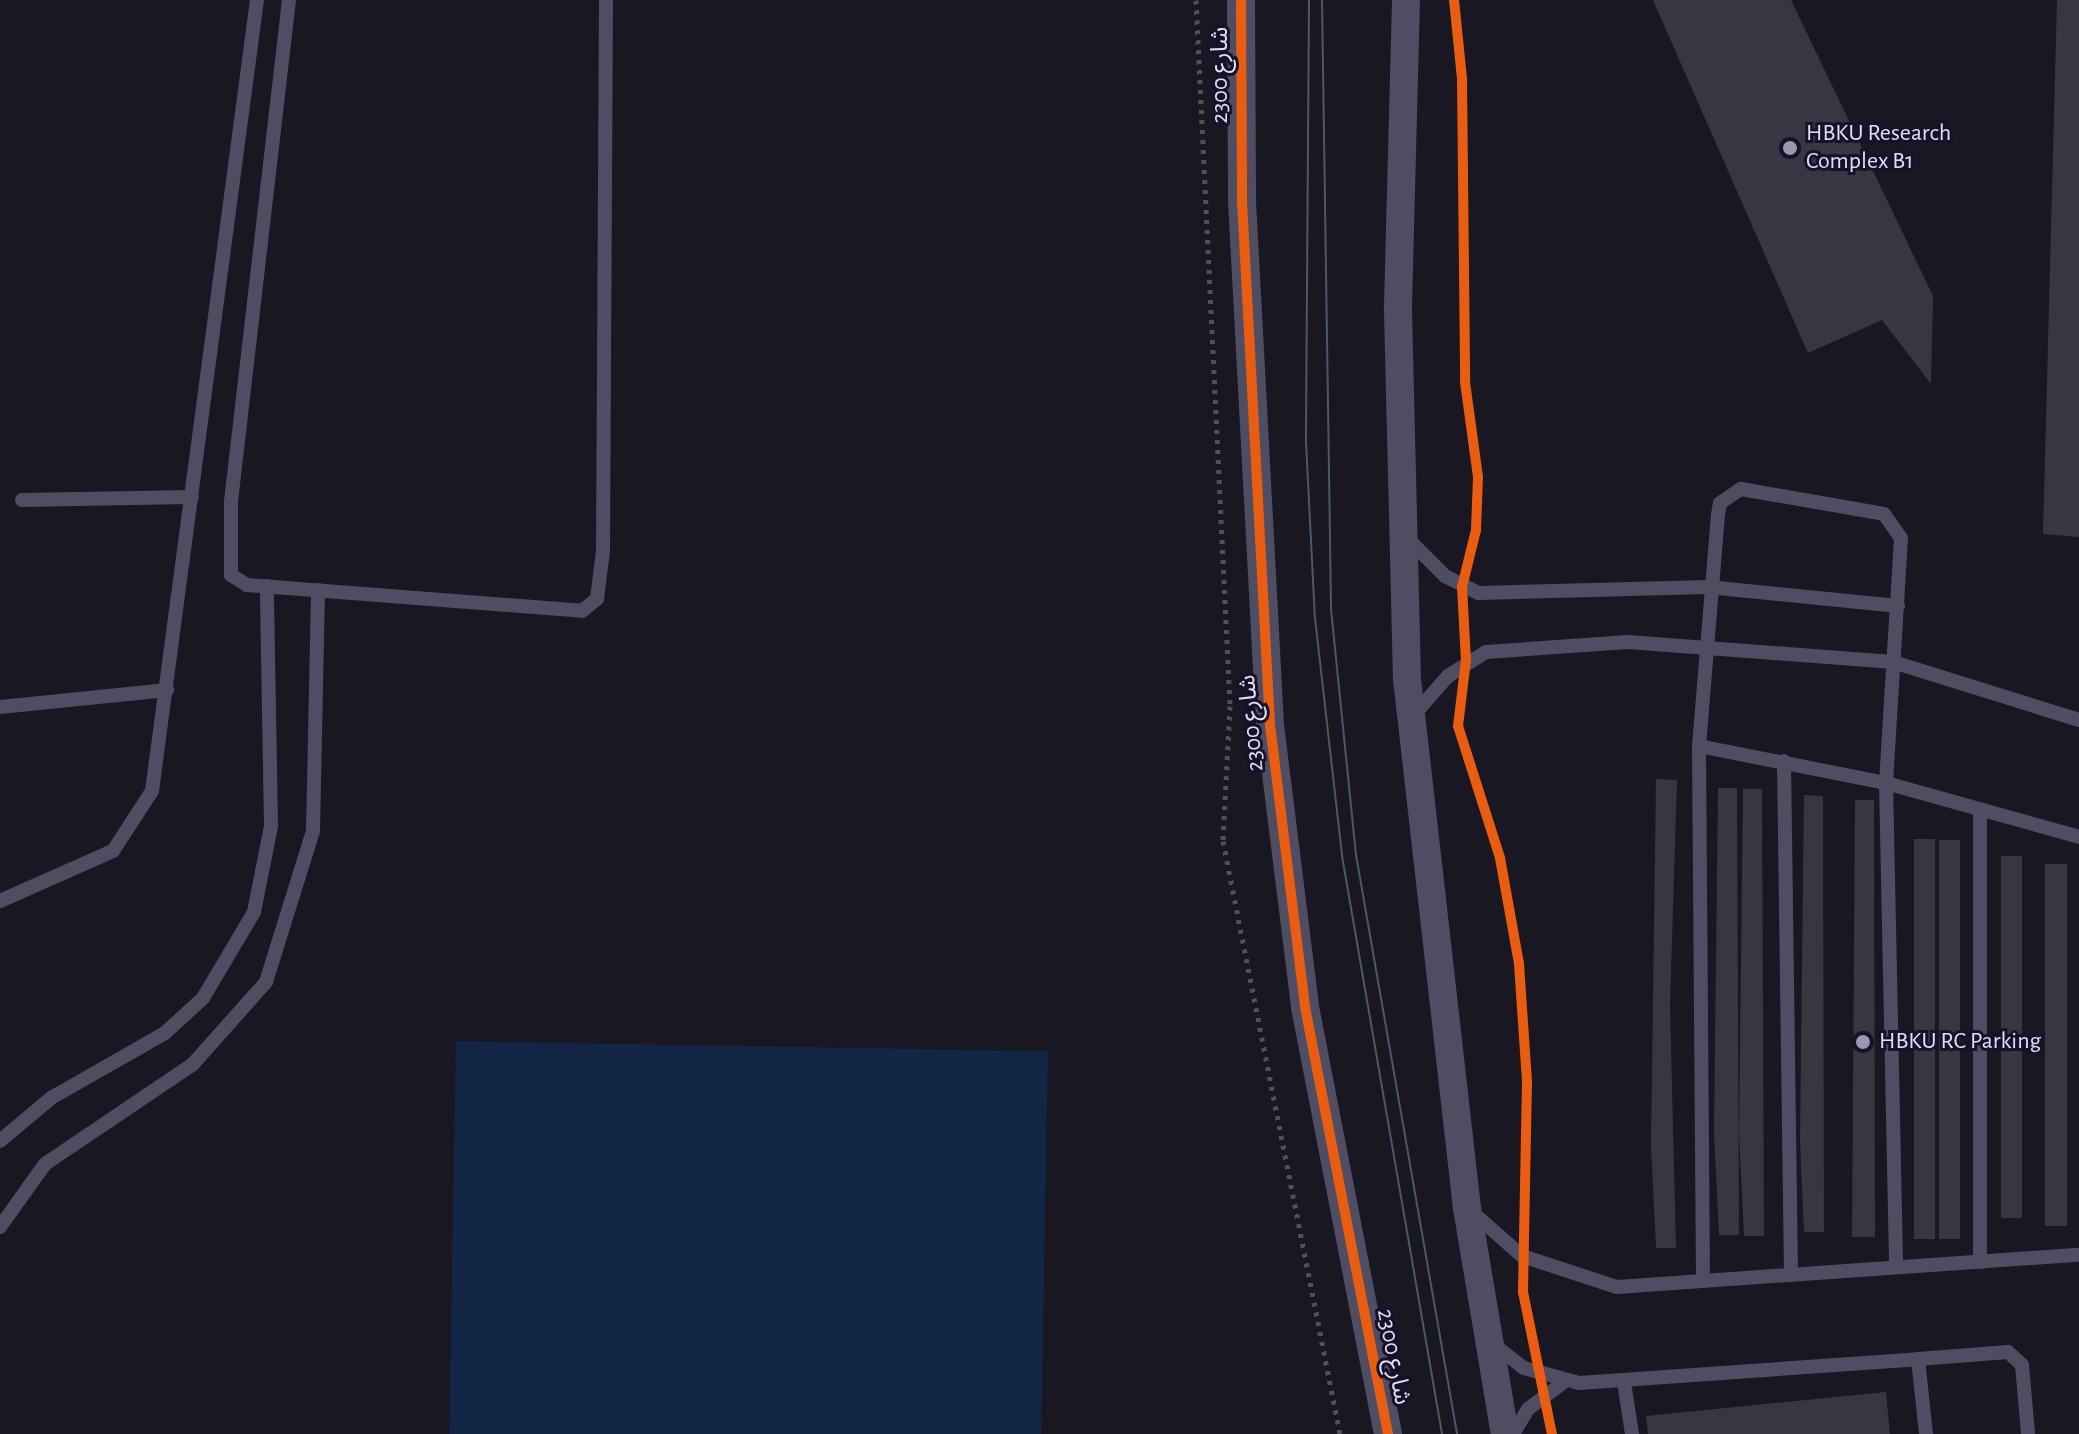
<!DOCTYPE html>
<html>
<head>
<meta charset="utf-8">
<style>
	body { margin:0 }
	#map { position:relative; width:2079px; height:1434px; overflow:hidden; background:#191722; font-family:"Alegreya Sans","Noto Sans Arabic",sans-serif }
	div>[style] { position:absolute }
	.water>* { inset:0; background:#142646; transform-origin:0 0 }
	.building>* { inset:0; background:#393644; transform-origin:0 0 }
	.path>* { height:5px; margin-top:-2.5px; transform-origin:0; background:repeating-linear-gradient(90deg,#495360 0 4px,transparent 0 10px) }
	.lane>* { height:14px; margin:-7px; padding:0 7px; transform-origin:7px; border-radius:7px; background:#4f4d62 }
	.street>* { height:28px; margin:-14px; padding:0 14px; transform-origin:14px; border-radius:14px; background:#4f4d62 }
	.tram>* { height:2px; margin:-1px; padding:0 1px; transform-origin:1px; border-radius:1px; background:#485a69 }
	.cycleway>* { height:10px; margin:-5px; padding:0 5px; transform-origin:5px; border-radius:5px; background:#e95d12 }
	.dots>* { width:22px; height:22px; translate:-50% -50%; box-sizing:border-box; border:4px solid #161227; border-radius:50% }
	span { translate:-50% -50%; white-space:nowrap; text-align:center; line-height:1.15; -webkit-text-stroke:6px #161227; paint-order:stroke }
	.street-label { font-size:24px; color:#e0dcfc }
	.poi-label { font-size:24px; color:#e0dcfc }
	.left { translate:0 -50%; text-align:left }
</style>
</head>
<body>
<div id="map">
	<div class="water">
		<i style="left:456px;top:1041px;width:592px;height:393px;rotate:1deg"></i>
	</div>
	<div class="building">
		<i style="clip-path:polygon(1653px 0,1791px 0,1933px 296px,1931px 384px,1882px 320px,1808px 353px)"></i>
		<i style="clip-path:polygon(2057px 0,2079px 0,2079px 537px,2043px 534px)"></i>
		<i style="clip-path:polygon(1656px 779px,1677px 780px,1670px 1004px,1676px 1248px,1656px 1248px,1651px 1146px)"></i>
		<i style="clip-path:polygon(1718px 788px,1737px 788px,1739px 1235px,1719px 1235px,1714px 1133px)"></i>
		<i style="clip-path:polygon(1743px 789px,1762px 789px,1764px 1236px,1744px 1236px,1739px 1134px)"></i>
		<i style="clip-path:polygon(1804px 795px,1823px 796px,1824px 1232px,1804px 1232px,1800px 1141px)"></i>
		<i style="clip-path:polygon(1855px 800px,1874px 800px,1875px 1237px,1852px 1237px)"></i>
		<i style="left:1935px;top:839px;width:400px;height:21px;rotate:90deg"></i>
		<i style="left:1939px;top:840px;width:21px;height:399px"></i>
		<i style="left:2001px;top:856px;width:21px;height:362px"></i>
		<i style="left:2045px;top:864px;width:22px;height:362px"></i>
		<i style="clip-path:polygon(1886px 1392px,1890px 1434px,1648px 1434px,1646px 1416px)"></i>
	</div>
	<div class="path">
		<i style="left:1196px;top:0;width:707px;rotate:87.24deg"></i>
		<i style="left:1230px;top:706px;width:135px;rotate:93deg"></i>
		<i style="left:1223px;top:841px;width:604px;rotate:78.84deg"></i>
	</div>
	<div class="lane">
		<i style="left:289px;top:0;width:504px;rotate:96.6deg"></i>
		<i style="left:231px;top:501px;width:74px;rotate:90deg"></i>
		<i style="left:231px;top:575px;width:19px;rotate:32deg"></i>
		<i style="left:247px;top:585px;width:336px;rotate:4.4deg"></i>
		<i style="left:582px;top:611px;width:19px;rotate:-39deg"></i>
		<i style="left:597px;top:599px;width:48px;rotate:-82.9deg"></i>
		<i style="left:603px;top:551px;width:551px;rotate:-89.69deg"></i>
		<i style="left:22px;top:500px;width:170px;rotate:-1deg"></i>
		<i style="left:1405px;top:536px;width:57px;rotate:45deg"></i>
		<i style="left:1445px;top:576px;width:38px;rotate:27deg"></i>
		<i style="left:1479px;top:593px;width:229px;rotate:-1.5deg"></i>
		<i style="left:1708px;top:587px;width:191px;rotate:5.7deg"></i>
		<i style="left:0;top:707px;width:168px;rotate:-5.8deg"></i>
		<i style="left:1412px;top:717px;width:55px;rotate:-48.7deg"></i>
		<i style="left:1448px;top:676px;width:45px;rotate:-32.3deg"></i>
		<i style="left:1486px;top:652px;width:142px;rotate:-4deg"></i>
		<i style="left:1628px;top:642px;width:266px;rotate:4.3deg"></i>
		<i style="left:1893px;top:662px;width:195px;rotate:17.3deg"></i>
		<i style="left:1699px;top:746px;width:191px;rotate:11.2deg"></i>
		<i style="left:1886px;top:783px;width:200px;rotate:15.6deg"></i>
		<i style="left:1784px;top:761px;width:514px;rotate:89.22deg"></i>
		<i style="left:1980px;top:809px;width:453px;rotate:90deg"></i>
		<i style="left:0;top:901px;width:124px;rotate:-23.9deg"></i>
		<i style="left:113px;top:851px;width:72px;rotate:-57deg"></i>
		<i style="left:152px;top:791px;width:798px;rotate:-82.44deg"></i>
		<i style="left:0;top:1141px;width:67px;rotate:-40.1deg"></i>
		<i style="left:51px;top:1098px;width:131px;rotate:-29.7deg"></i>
		<i style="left:165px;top:1033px;width:52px;rotate:-42.6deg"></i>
		<i style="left:203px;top:998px;width:100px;rotate:-59.3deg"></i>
		<i style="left:254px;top:912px;width:88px;rotate:-78.8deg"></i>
		<i style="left:271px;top:826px;width:240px;rotate:-91deg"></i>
		<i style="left:1471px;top:1211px;width:68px;rotate:41.4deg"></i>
		<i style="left:1522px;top:1256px;width:100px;rotate:18.1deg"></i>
		<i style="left:1617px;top:1287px;width:463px;rotate:-4deg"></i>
		<i style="left:0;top:1227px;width:77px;rotate:-54.5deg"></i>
		<i style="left:45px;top:1164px;width:179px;rotate:-34deg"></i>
		<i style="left:193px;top:1064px;width:110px;rotate:-48.3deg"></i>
		<i style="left:266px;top:982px;width:158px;rotate:-72.7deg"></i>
		<i style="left:313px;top:831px;width:241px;rotate:-88.8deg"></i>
		<i style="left:1703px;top:1281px;width:535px;rotate:-90.43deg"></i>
		<i style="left:1699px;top:746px;width:232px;rotate:-85.3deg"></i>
		<i style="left:1718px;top:515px;width:12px;rotate:-81deg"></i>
		<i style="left:1720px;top:503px;width:25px;rotate:-34deg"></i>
		<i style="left:1741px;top:489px;width:145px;rotate:9.9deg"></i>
		<i style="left:1884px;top:514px;width:29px;rotate:55deg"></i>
		<i style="left:1901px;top:538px;width:245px;rotate:93.5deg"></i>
		<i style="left:1886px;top:783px;width:484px;rotate:88.8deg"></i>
		<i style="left:1493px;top:1344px;width:39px;rotate:38deg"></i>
		<i style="left:1524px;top:1368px;width:57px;rotate:15.3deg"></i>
		<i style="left:1579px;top:1383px;width:340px;rotate:-4deg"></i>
		<i style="left:1624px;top:1382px;width:53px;rotate:81.3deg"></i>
		<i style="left:1513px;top:1434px;width:29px;rotate:-59deg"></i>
		<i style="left:1528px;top:1409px;width:45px;rotate:-36.9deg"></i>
		<i style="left:1926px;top:1434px;width:75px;rotate:-96.1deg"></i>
		<i style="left:1918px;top:1359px;width:90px;rotate:-4.4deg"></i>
		<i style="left:2008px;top:1352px;width:19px;rotate:43deg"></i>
		<i style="left:2022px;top:1365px;width:69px;rotate:85deg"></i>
	</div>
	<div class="street">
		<i style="left:1241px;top:0;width:201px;rotate:89.7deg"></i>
		<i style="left:1242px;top:201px;width:525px;rotate:86.94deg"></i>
		<i style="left:1270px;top:725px;width:284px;rotate:82.9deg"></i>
		<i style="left:1305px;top:1007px;width:435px;rotate:79deg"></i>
		<i style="left:1406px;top:0;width:311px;rotate:91.5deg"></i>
		<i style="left:1398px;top:311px;width:368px;rotate:88.6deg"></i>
		<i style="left:1407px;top:679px;width:532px;rotate:83.53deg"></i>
		<i style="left:1467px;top:1208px;width:229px;rotate:80.5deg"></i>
	</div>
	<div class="tram">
		<i style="left:1309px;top:0;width:442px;rotate:90.4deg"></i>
		<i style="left:1306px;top:442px;width:176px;rotate:87.1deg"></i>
		<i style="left:1315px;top:618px;width:240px;rotate:83.5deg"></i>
		<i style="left:1342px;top:856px;width:587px;rotate:80.18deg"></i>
		<i style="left:1322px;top:0;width:609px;rotate:89.15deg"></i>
		<i style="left:1331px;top:609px;width:247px;rotate:84.2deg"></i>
		<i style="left:1356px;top:855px;width:588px;rotate:80.1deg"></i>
	</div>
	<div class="cycleway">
		<i style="left:1241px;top:0;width:201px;rotate:89.7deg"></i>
		<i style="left:1242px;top:201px;width:525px;rotate:86.94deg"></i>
		<i style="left:1270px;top:725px;width:284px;rotate:82.9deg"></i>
		<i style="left:1305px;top:1007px;width:435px;rotate:79deg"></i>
		<i style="left:1454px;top:0;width:79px;rotate:84.2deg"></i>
		<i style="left:1462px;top:79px;width:303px;rotate:89.4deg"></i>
		<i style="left:1465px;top:382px;width:96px;rotate:82.2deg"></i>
		<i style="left:1478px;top:477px;width:53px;rotate:92.2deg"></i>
		<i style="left:1476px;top:530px;width:59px;rotate:103.8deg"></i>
		<i style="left:1462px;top:587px;width:73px;rotate:86.9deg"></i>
		<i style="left:1466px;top:660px;width:66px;rotate:96.9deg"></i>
		<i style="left:1458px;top:726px;width:139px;rotate:72.3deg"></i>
		<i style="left:1500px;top:858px;width:108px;rotate:79.8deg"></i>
		<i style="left:1519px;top:964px;width:118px;rotate:86.1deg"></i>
		<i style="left:1527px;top:1082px;width:210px;rotate:91.1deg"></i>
		<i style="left:1523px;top:1292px;width:145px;rotate:78.5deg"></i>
	</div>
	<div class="dots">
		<i style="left:1790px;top:148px;background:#9a97b0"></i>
		<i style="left:1863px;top:1042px;background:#9a97b0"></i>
	</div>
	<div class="street-label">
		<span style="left:1221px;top:75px;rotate:-90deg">شارع 2300</span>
		<span style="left:1252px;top:723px;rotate:-95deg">شارع 2300</span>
		<span style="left:1393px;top:1357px;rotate:79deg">شارع 2300</span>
	</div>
	<div class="poi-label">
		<span class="left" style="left:1806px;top:148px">HBKU Research<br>Complex B1</span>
		<span class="left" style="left:1879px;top:1042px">HBKU RC Parking</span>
	</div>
</div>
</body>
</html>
